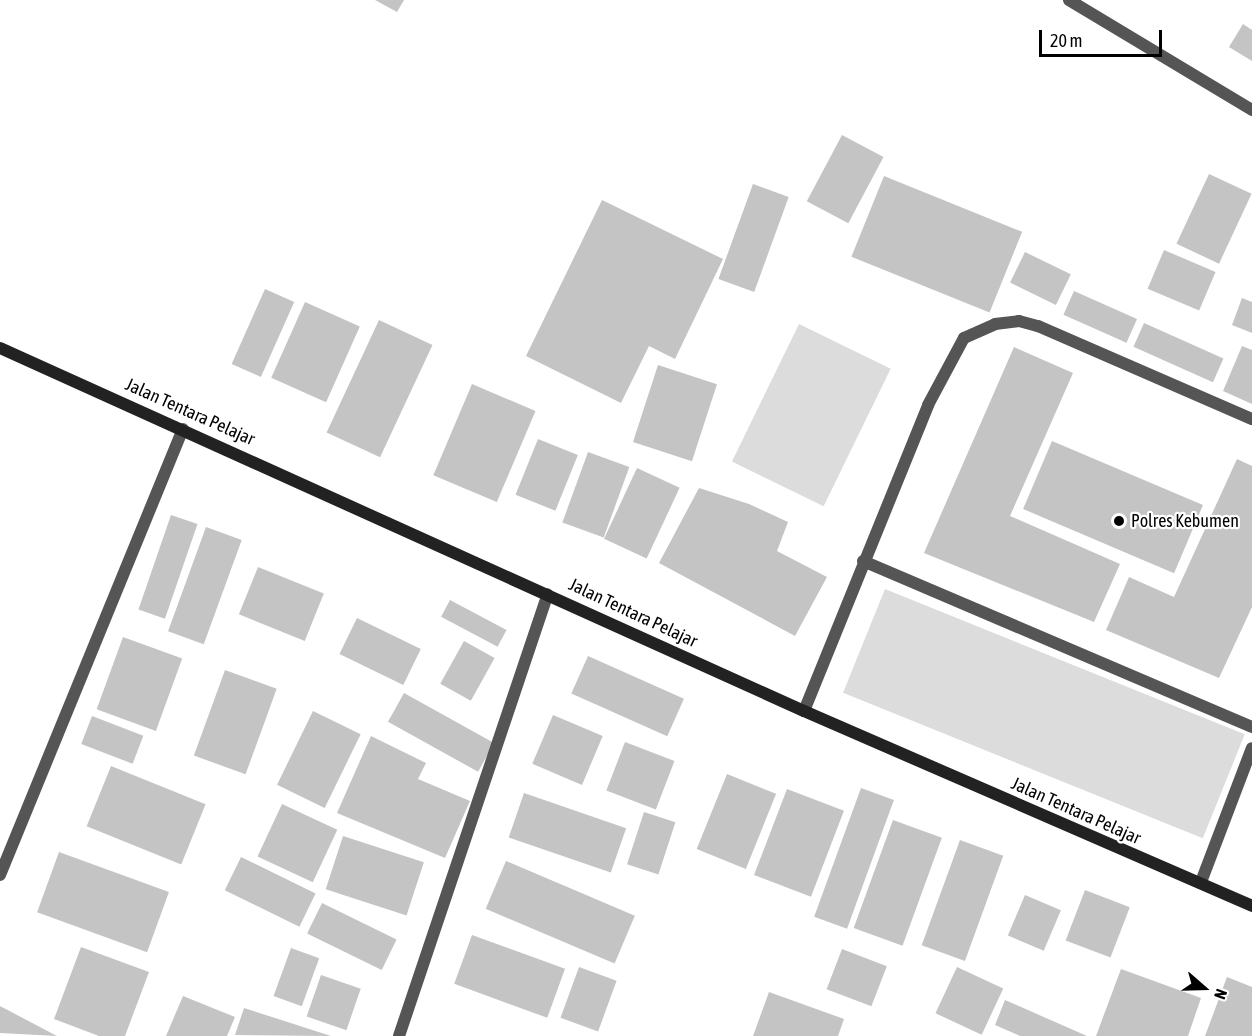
<!DOCTYPE html>
<html>
<head>
<meta charset="utf-8">
<style>
	body { margin:0 }
	#map { position:relative; width:1252px; height:1036px; overflow:hidden; background:#fff; font-family:"Asap Condensed",sans-serif }
	div>[style] { position:absolute }
	.green>* { inset:0; background:#dcdcdc; transform-origin:0 0 }
	.building>* { inset:0; background:#c4c4c4; transform-origin:0 0 }
	.service>* { height:12px; margin:-6px; padding:0 6px; transform-origin:6px; border-radius:6px; background:#555 }
	.minor>* { height:12px; margin:-6px; padding:0 6px; transform-origin:6px; border-radius:6px; background:#555 }
	.secondary>* { height:12px; margin:-6px; padding:0 6px; transform-origin:6px; border-radius:6px; background:#222 }
	.dots>* { width:16px; height:16px; translate:-50% -50%; box-sizing:border-box; border:3px solid #fff; border-radius:50% }
	span { translate:-50% -50%; white-space:nowrap; text-align:center; line-height:1.15; -webkit-text-stroke:4.5px #fff; paint-order:stroke }
	.street-label { font-size:18px; color:#000 }
	.poi-label { font-size:18px; color:#000 }
	.left { translate:0 -50%; text-align:left }
	.north { position:absolute; left:1174px; top:958px; width:60px; height:60px; -webkit-text-stroke:4px #fff; paint-order:stroke; rotate:110deg; font-size:16px; font-weight:700; line-height:24px; text-align:center; color:#000 }
	.north::after { content:''; display:block; margin:auto; width:21px; height:27px; background:#000; clip-path:polygon(50% 0,100% 100%,50% 72%,0 100%) }
	.scale { position:absolute; left:1039px; top:30px; width:123px; height:27px; box-sizing:border-box; border:3px solid #000; border-top:0; padding-left:8px; font-size:18px; line-height:21px; white-space:nowrap; color:#000; -webkit-text-stroke:4px #fff; paint-order:stroke }
</style>
</head>
<body>
<div id="map">
	<div class="green">
		<i style="left:799px;top:324px;width:102px;height:153px;rotate:26deg"></i>
		<i style="left:885px;top:589px;width:388px;height:112px;rotate:22deg"></i>
	</div>
	<div class="building">
		<i style="clip-path:polygon(375px 0,404px 0,397px 12px)"></i>
		<i style="clip-path:polygon(1243px 24px,1252px 30px,1252px 61px,1229px 47px)"></i>
		<i style="left:842px;top:135px;width:47px;height:75px;rotate:28deg"></i>
		<i style="left:1209px;top:174px;width:47px;height:77px;rotate:25deg"></i>
		<i style="left:884px;top:176px;width:149px;height:87px;rotate:22deg"></i>
		<i style="left:753px;top:184px;width:38px;height:101px;rotate:20deg"></i>
		<i style="clip-path:polygon(602px 200px,723px 259px,675px 359px,649px 346px,621px 403px,526px 356px)"></i>
		<i style="left:1164px;top:250px;width:56px;height:42px;rotate:23deg"></i>
		<i style="left:1025px;top:252px;width:51px;height:34px;rotate:26deg"></i>
		<i style="left:265px;top:289px;width:32px;height:82px;rotate:24deg"></i>
		<i style="left:1074px;top:291px;width:69px;height:26px;rotate:24deg"></i>
		<i style="clip-path:polygon(1242px 298px,1252px 302px,1252px 333px,1232px 325px)"></i>
		<i style="left:305px;top:302px;width:60px;height:83px;rotate:24deg"></i>
		<i style="left:379px;top:320px;width:59px;height:124px;rotate:25deg"></i>
		<i style="left:1144px;top:323px;width:87px;height:26px;rotate:24deg"></i>
		<i style="clip-path:polygon(1242px 346px,1252px 350px,1252px 404px,1223px 391px)"></i>
		<i style="clip-path:polygon(1014px 347px,1073px 373px,1010px 516px,1120px 564px,1094px 622px,924px 553px)"></i>
		<i style="left:658px;top:365px;width:62px;height:81px;rotate:18deg"></i>
		<i style="left:472px;top:384px;width:69px;height:99px;rotate:23deg"></i>
		<i style="left:538px;top:439px;width:43px;height:60px;rotate:22deg"></i>
		<i style="left:1052px;top:441px;width:164px;height:74px;rotate:23deg"></i>
		<i style="left:588px;top:452px;width:44px;height:75px;rotate:20deg"></i>
		<i style="clip-path:polygon(1237px 459px,1252px 466px,1252px 607px,1219px 678px,1106px 630px,1129px 577px,1174px 597px)"></i>
		<i style="left:637px;top:468px;width:47px;height:78px;rotate:25deg"></i>
		<i style="clip-path:polygon(699px 488px,749px 504px,788px 522px,777px 551px,827px 577px,795px 636px,659px 563px)"></i>
		<i style="left:171px;top:515px;width:28px;height:100px;rotate:19deg"></i>
		<i style="left:206px;top:527px;width:38px;height:111px;rotate:20deg"></i>
		<i style="left:258px;top:567px;width:71px;height:51px;rotate:22deg"></i>
		<i style="left:450px;top:600px;width:64px;height:19px;rotate:28deg"></i>
		<i style="left:357px;top:618px;width:71px;height:40px;rotate:26deg"></i>
		<i style="left:123px;top:637px;width:63px;height:77px;rotate:20deg"></i>
		<i style="left:464px;top:641px;width:35px;height:49px;rotate:29deg"></i>
		<i style="left:588px;top:656px;width:105px;height:41px;rotate:24deg"></i>
		<i style="left:225px;top:670px;width:55px;height:91px;rotate:20deg"></i>
		<i style="left:404px;top:693px;width:103px;height:33px;rotate:29deg"></i>
		<i style="left:313px;top:711px;width:53px;height:82px;rotate:26deg"></i>
		<i style="left:553px;top:715px;width:54px;height:53px;rotate:23deg"></i>
		<i style="left:92px;top:716px;width:55px;height:30px;rotate:21deg"></i>
		<i style="clip-path:polygon(371px 736px,426px 763px,418px 779px,470px 801px,445px 858px,337px 813px)"></i>
		<i style="left:625px;top:742px;width:53px;height:52px;rotate:21deg"></i>
		<i style="left:111px;top:766px;width:102px;height:65px;rotate:22deg"></i>
		<i style="left:727px;top:774px;width:53px;height:81px;rotate:22deg"></i>
		<i style="left:861px;top:788px;width:35px;height:137px;rotate:20deg"></i>
		<i style="left:787px;top:789px;width:61px;height:92px;rotate:21deg"></i>
		<i style="left:524px;top:793px;width:108px;height:47px;rotate:19deg"></i>
		<i style="left:282px;top:804px;width:61px;height:58px;rotate:25deg"></i>
		<i style="left:644px;top:812px;width:33px;height:55px;rotate:18deg"></i>
		<i style="left:893px;top:820px;width:52px;height:115px;rotate:20deg"></i>
		<i style="left:343px;top:836px;width:85px;height:56px;rotate:18deg"></i>
		<i style="left:960px;top:840px;width:46px;height:112px;rotate:20deg"></i>
		<i style="left:59px;top:852px;width:117px;height:64px;rotate:20deg"></i>
		<i style="left:241px;top:857px;width:83px;height:37px;rotate:26deg"></i>
		<i style="left:506px;top:861px;width:140px;height:52px;rotate:23deg"></i>
		<i style="left:1085px;top:890px;width:48px;height:54px;rotate:21deg"></i>
		<i style="left:1025px;top:895px;width:39px;height:44px;rotate:23deg"></i>
		<i style="left:322px;top:903px;width:83px;height:34px;rotate:26deg"></i>
		<i style="left:472px;top:935px;width:99px;height:52px;rotate:20deg"></i>
		<i style="clip-path:polygon(81px 947px,149px 972px,125px 1036px,99px 1036px,54px 1019px)"></i>
		<i style="left:291px;top:948px;width:30px;height:51px;rotate:20deg"></i>
		<i style="left:842px;top:949px;width:48px;height:43px;rotate:21deg"></i>
		<i style="left:579px;top:967px;width:40px;height:54px;rotate:20deg"></i>
		<i style="left:957px;top:967px;width:51px;height:51px;rotate:25deg"></i>
		<i style="clip-path:polygon(1121px 969px,1201px 998px,1188px 1036px,1096px 1036px)"></i>
		<i style="left:321px;top:975px;width:42px;height:44px;rotate:19deg"></i>
		<i style="clip-path:polygon(1227px 977px,1252px 987px,1252px 1036px,1205px 1036px)"></i>
		<i style="clip-path:polygon(769px 992px,844px 1019px,838px 1036px,753px 1036px)"></i>
		<i style="clip-path:polygon(183px 996px,235px 1017px,227px 1036px,166px 1036px)"></i>
		<i style="clip-path:polygon(1005px 1000px,1087px 1036px,1020px 1036px,995px 1025px)"></i>
		<i style="clip-path:polygon(0 1006px,57px 1036px,0 1033px)"></i>
		<i style="clip-path:polygon(244px 1008px,331px 1036px,235px 1035px)"></i>
	</div>
	<div class="service">
		<i style="left:863px;top:561px;width:423px;rotate:23.1deg"></i>
		<i style="left:804px;top:711px;width:330px;rotate:-67.9deg"></i>
		<i style="left:928px;top:405px;width:76px;rotate:-61.8deg"></i>
		<i style="left:964px;top:338px;width:34px;rotate:-24deg"></i>
		<i style="left:995px;top:324px;width:24px;rotate:-7deg"></i>
		<i style="left:1019px;top:321px;width:20px;rotate:15deg"></i>
		<i style="left:1038px;top:326px;width:233px;rotate:23.5deg"></i>
		<i style="left:1201px;top:882px;width:143px;rotate:-69.2deg"></i>
	</div>
	<div class="minor">
		<i style="left:1069px;top:0;width:214px;rotate:31deg"></i>
		<i style="left:0;top:875px;width:482px;rotate:-67.7deg"></i>
		<i style="left:399px;top:1036px;width:466px;rotate:-71.4deg"></i>
	</div>
	<div class="secondary">
		<i style="left:0;top:348px;width:882px;rotate:24.3deg"></i>
		<i style="left:804px;top:711px;width:489px;rotate:23.5deg"></i>
	</div>
	<div class="dots">
		<i style="left:1119px;top:521px;background:#000"></i>
	</div>
	<div class="street-label">
		<span style="left:190px;top:412px;rotate:24deg">Jalan Tentara Pelajar</span>
		<span style="left:633px;top:613px;rotate:25deg">Jalan Tentara Pelajar</span>
		<span style="left:1076px;top:811px;rotate:24deg">Jalan Tentara Pelajar</span>
	</div>
	<div class="poi-label">
		<span class="left" style="left:1131px;top:521px">Polres Kebumen</span>
	</div>
	<div class="north">N</div>
	<div class="scale">20 m</div>
</div>
</body>
</html>
